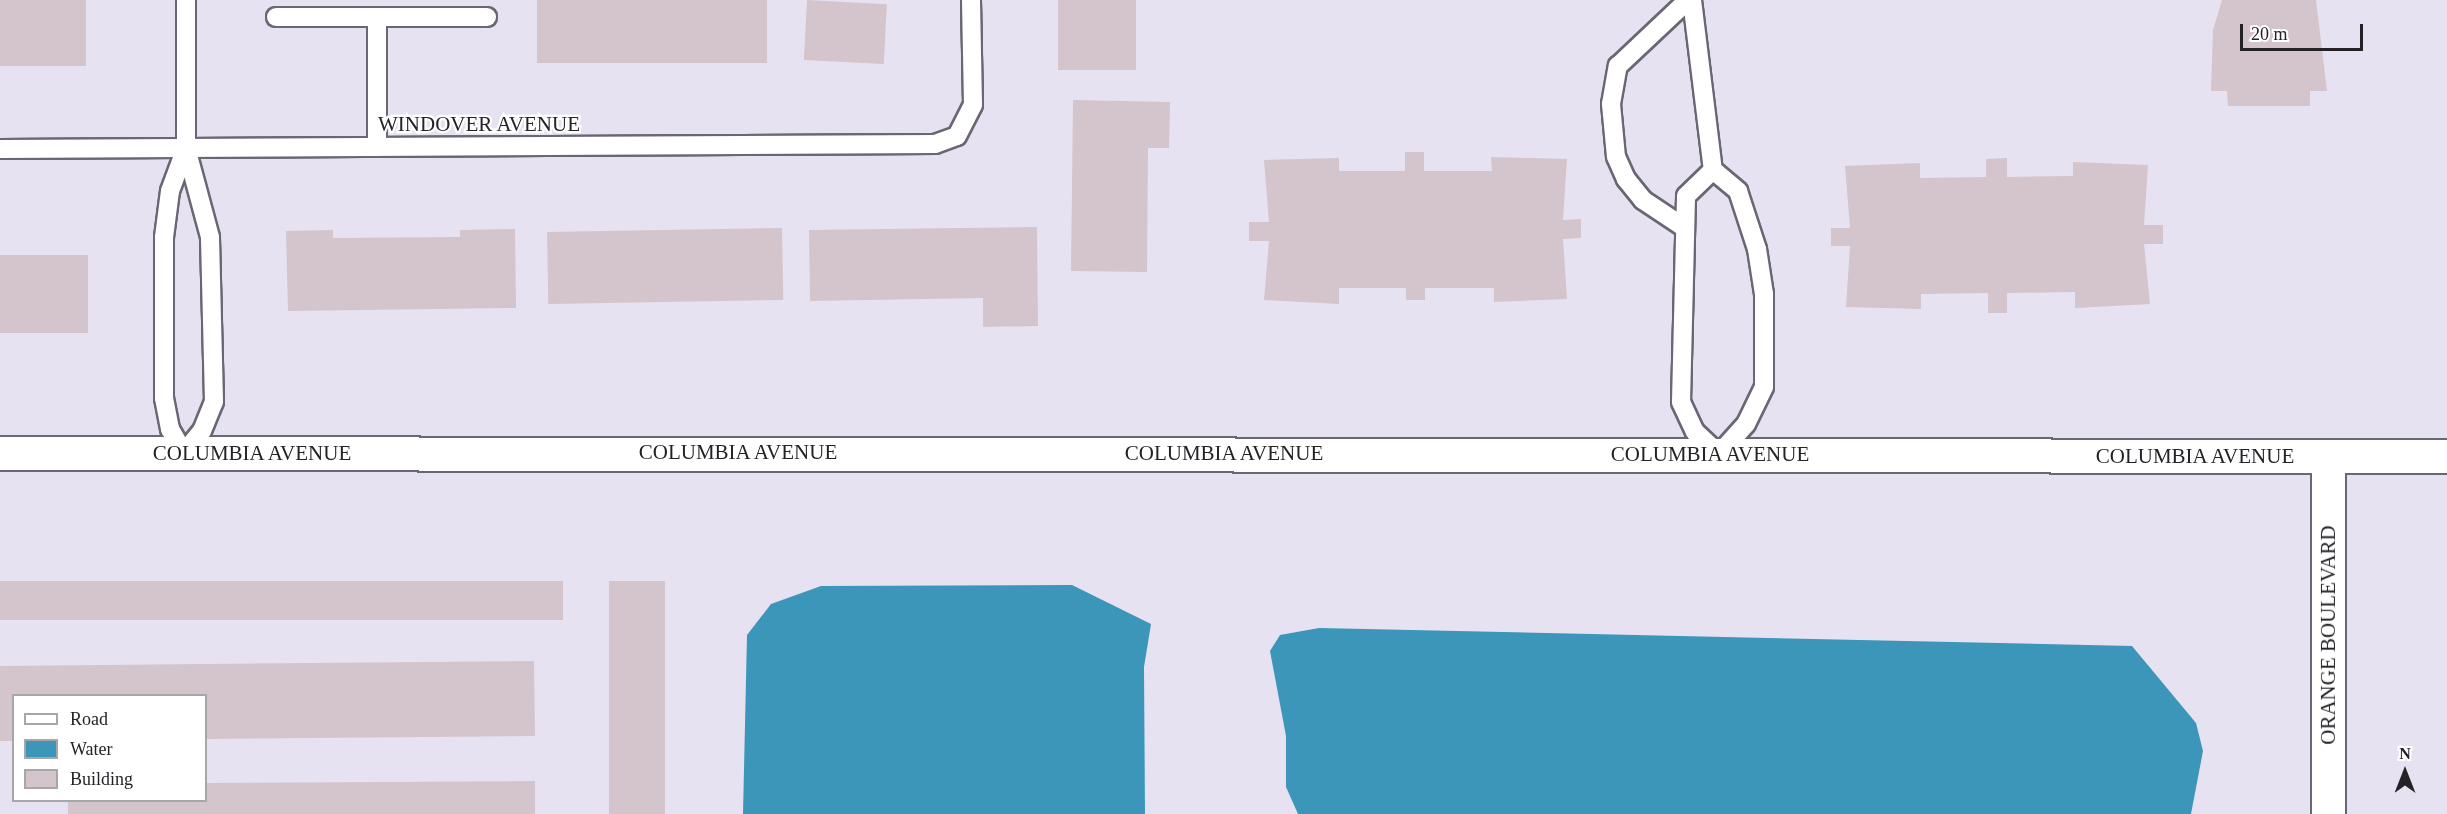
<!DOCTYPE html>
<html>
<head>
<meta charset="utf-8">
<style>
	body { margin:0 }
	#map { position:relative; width:2447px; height:814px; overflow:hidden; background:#e7e2f1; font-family:"Times New Roman",serif }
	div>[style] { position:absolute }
	.water>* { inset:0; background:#3b96b9 }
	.building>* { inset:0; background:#d4c4cb; transform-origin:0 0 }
	.roads { filter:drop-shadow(2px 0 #6b6673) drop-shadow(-2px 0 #6b6673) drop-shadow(0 2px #6b6673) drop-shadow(0 -2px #6b6673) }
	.service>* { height:18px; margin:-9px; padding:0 9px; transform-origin:9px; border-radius:9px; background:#fff }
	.minor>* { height:33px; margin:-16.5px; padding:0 16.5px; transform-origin:16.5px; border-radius:16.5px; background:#fff }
	.tertiary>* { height:33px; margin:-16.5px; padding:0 16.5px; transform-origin:16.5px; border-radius:16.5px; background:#fff }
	span { translate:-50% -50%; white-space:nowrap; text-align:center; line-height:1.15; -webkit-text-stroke:4.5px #fff; paint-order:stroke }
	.street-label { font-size:21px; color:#242227 }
	.legend { position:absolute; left:12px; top:694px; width:195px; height:108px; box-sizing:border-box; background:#fff; border:2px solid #a7a7a9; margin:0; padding:8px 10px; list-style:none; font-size:18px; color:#242227 }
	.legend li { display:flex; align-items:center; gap:12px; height:30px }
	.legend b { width:30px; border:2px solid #a7a7a9 }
	.north { position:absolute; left:2375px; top:742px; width:60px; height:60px; -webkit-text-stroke:4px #fff; paint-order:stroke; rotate:0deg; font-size:16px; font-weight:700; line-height:24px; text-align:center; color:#242227 }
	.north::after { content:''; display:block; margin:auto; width:21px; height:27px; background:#242227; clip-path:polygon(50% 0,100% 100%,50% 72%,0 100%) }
	.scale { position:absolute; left:2240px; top:24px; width:123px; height:27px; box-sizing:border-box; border:3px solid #242227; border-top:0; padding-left:8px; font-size:18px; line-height:21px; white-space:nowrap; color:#242227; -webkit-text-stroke:4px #fff; paint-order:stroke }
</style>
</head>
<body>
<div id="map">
	<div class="water">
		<i style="clip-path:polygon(1072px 585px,1151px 624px,1144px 667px,1145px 814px,743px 814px,747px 635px,771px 604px,821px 586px)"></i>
		<i style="clip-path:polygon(1319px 628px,2132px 646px,2196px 723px,2203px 751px,2191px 814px,1298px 814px,1286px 787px,1286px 736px,1270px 651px,1280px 635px)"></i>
	</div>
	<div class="building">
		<i style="left:0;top:0;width:86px;height:66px"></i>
		<i style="left:537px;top:0;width:230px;height:63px"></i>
		<i style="left:807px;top:0;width:80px;height:60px;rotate:3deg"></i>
		<i style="left:1058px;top:0;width:78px;height:70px"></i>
		<i style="clip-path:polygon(2222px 0,2316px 0,2327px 91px,2310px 91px,2310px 106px,2228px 106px,2227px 91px,2211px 91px,2213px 30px)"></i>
		<i style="clip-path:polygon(1073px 100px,1170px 102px,1169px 148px,1148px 148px,1147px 272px,1071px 271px)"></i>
		<i style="clip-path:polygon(1405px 152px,1424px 152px,1424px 171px,1492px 171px,1491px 157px,1567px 159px,1563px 220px,1581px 219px,1581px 238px,1563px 239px,1567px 299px,1494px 302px,1494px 288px,1425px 288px,1425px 300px,1406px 300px,1406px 288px,1339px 288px,1339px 304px,1264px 300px,1269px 241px,1249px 241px,1249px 222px,1269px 222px,1264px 160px,1339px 158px,1339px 171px,1405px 171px)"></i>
		<i style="clip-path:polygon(2007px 158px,2007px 177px,2073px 176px,2073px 162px,2148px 165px,2144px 225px,2163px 225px,2163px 244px,2144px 244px,2150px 304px,2075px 308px,2075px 292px,2007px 293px,2007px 313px,1988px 313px,1988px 293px,1921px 294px,1921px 309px,1846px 307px,1850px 246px,1831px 246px,1831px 228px,1850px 228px,1845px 166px,1920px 163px,1920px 178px,1986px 177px,1986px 159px)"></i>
		<i style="clip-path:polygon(1037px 227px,1038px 326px,983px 327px,983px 298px,810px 301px,809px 230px)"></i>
		<i style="left:782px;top:228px;width:72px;height:235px;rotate:89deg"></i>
		<i style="clip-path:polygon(515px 229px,516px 308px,288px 311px,286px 231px,333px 230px,333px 238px,460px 237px,460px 230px)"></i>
		<i style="left:0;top:255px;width:88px;height:78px"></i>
		<i style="left:0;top:581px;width:563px;height:39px"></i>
		<i style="left:609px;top:581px;width:56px;height:233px"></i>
		<i style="clip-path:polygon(534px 661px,535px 736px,206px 739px,206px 696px,14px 696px,14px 741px,0 741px,0 666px)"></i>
		<i style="clip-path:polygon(535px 781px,535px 814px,68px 814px,68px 800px,206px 800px,206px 783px)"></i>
	</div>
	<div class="roads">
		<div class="service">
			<i style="left:1692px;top:0;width:171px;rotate:83deg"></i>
			<i style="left:1713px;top:170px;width:33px;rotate:40deg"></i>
			<i style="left:1738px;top:191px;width:61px;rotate:71.9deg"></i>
			<i style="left:1757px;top:249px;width:46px;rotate:81.2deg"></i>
			<i style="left:1764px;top:294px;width:93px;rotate:90deg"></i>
			<i style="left:1764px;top:387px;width:41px;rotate:115.9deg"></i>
			<i style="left:1746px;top:424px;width:40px;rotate:132deg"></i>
			<i style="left:1719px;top:454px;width:33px;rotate:-137deg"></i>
			<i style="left:1695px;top:432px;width:33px;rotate:-115deg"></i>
			<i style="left:1681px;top:402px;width:206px;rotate:-88.6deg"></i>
			<i style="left:1686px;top:196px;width:37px;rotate:-44deg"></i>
			<i style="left:276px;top:17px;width:211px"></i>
			<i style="left:377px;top:17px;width:130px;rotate:90deg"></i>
			<i style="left:186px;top:148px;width:46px;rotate:110.4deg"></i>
			<i style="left:170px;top:191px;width:46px;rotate:97.4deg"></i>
			<i style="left:164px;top:237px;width:161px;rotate:90deg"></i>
			<i style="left:164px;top:398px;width:32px;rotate:79deg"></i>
			<i style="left:170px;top:429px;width:28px;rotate:60deg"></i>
			<i style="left:184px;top:453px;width:28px;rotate:-51deg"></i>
			<i style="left:202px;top:431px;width:31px;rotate:-68deg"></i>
			<i style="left:214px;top:402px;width:165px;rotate:-91.4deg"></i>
			<i style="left:210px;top:237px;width:92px;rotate:-105.1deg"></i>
			<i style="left:186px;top:148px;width:148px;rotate:-90deg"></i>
			<i style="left:0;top:149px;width:935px;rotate:-0.31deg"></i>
			<i style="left:935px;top:144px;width:23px;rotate:-20deg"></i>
			<i style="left:957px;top:136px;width:35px;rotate:-63deg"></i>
			<i style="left:973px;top:105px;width:105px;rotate:-91.1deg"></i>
			<i style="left:1682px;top:226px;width:47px;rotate:-146.3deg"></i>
			<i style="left:1643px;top:200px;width:27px;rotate:-129deg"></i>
			<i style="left:1626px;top:179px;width:24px;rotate:-114deg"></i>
			<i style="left:1616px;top:157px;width:53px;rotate:-95.4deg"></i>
			<i style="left:1611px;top:104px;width:39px;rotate:-80deg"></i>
			<i style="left:1618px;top:66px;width:96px;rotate:-43.3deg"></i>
		</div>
		<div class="minor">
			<i style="left:2328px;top:814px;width:358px;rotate:-90deg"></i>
		</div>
		<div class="tertiary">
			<i style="left:0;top:453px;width:2447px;rotate:0.07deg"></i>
		</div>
	</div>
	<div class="street-label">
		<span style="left:479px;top:124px">WINDOVER AVENUE</span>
		<span style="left:738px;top:452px">COLUMBIA AVENUE</span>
		<span style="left:252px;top:453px">COLUMBIA AVENUE</span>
		<span style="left:1224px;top:453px">COLUMBIA AVENUE</span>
		<span style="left:1710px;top:454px">COLUMBIA AVENUE</span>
		<span style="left:2195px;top:456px">COLUMBIA AVENUE</span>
		<span style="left:2328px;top:635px;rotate:-90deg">ORANGE BOULEVARD</span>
	</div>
	<ul class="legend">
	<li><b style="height:8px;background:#fff"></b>Road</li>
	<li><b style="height:16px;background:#3b96b9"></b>Water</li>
	<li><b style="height:16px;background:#d4c4cb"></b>Building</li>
	</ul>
	<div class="north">N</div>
	<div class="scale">20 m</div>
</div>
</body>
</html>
